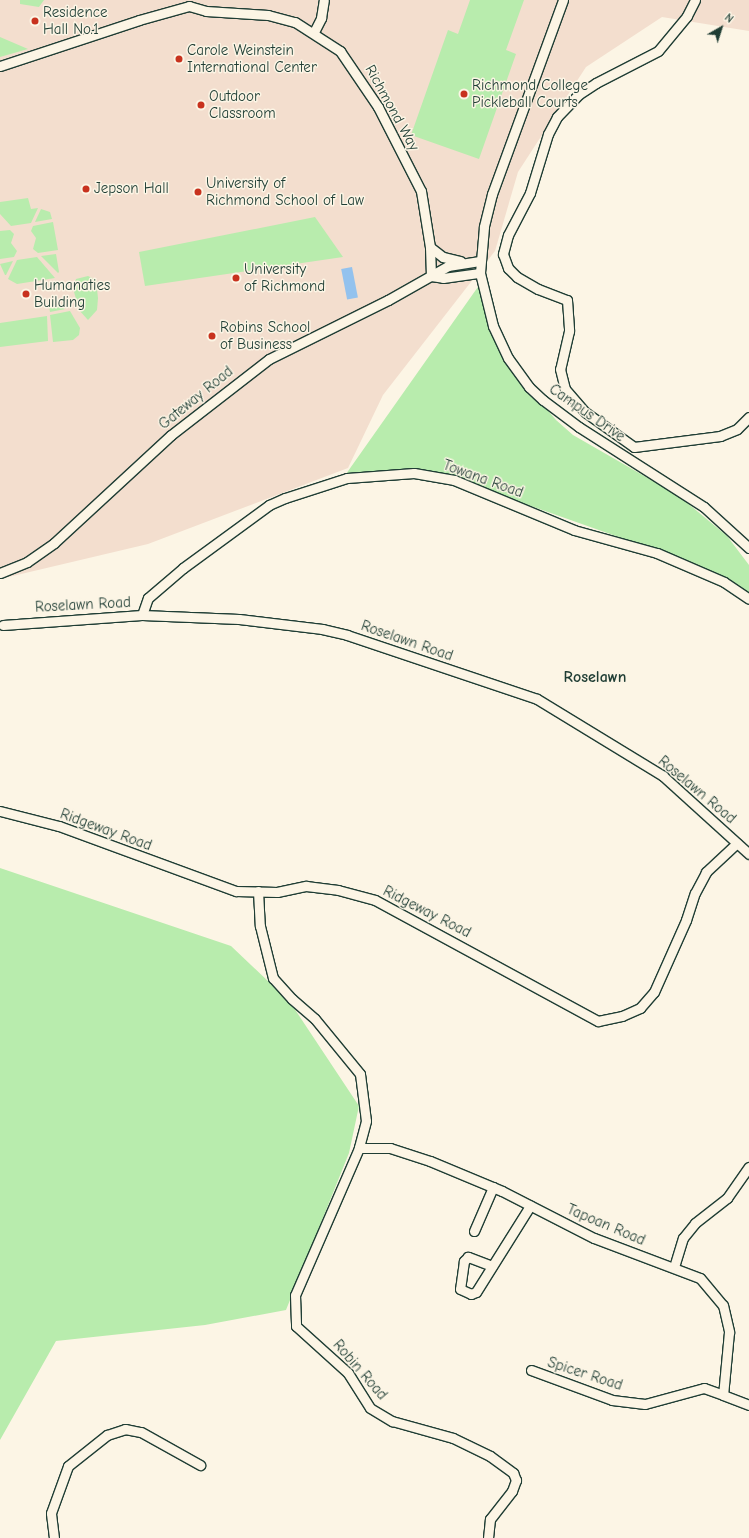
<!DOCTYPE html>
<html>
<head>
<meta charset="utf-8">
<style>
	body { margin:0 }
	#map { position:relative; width:749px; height:1538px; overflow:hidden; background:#fcf5e5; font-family:"Comic Neue",sans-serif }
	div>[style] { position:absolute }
	.built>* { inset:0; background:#f3dece }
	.green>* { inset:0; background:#b8ecad }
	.water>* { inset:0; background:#93c2ee; transform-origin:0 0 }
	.roads { filter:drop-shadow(1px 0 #1f3d34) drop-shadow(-1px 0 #1f3d34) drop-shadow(0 1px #1f3d34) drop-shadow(0 -1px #1f3d34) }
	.minor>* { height:9px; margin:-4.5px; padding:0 4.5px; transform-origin:4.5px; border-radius:4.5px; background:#fcf5e5 }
	.dots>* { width:11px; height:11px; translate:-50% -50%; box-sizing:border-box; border:2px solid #fcf5e5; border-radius:50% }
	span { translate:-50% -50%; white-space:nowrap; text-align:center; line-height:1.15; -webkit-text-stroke:3px #fcf5e5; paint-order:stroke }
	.poi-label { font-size:15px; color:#1f3d34 }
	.left { translate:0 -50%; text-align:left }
	.street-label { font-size:15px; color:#1f3d34 }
	.neighbourhood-label { font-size:16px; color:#1f3d34; font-weight:700 }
	.north { position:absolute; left:701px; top:8px; width:40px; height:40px; -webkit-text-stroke:3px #fcf5e5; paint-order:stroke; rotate:39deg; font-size:11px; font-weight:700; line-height:16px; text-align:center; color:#1f3d34 }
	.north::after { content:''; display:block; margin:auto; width:14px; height:18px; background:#1f3d34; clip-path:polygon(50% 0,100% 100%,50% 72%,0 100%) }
</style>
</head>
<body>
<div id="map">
	<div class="built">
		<i style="clip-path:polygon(0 0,749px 0,749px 31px,662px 17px,586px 67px,518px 172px,495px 251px,383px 395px,348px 468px,148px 544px,0 579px)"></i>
	</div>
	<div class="green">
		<i style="clip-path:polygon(20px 0,44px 0,39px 7px,20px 4px)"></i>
		<i style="clip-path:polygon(470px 0,524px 0,506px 50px,516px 54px,479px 159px,411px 135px,448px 30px,458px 34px)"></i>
		<i style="clip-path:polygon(0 37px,28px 49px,0 57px)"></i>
		<i style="clip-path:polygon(28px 198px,31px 209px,38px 208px,31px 223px,11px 226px,0 214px,0 202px)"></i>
		<i style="clip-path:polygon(41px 209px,50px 212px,52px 219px,35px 222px)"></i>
		<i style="clip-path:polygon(315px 217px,343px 257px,145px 286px,139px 252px)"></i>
		<i style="clip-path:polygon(53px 222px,58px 250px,38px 253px,33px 249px,36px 238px,31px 231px,33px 226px)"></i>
		<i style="clip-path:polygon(10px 230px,14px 234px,11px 243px,17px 251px,14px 257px,0 259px,0 231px)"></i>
		<i style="clip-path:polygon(56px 254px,59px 272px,58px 273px,41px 256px)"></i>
		<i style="clip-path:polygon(37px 257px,55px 278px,17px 284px,8px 279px,17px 260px)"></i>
		<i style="clip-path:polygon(13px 261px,6px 275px,5px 275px,0 264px)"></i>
		<i style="clip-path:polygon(88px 276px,96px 280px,98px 298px,97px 310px,88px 320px,79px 310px,73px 288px,76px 279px)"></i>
		<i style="clip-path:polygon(480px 284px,509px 365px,556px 420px,573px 435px,679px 496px,727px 536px,749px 565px,749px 596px,661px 552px,432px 471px,346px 474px)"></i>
		<i style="clip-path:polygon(58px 301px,65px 309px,50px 312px,49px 306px)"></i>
		<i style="clip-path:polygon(70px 311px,80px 328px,79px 335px,73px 340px,53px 342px,50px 315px)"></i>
		<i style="clip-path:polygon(47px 316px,48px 341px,0 347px,0 323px)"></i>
		<i style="clip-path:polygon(0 868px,231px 946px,290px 1002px,359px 1106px,349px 1153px,286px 1310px,205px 1325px,56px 1341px,0 1440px)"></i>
	</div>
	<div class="water">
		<i style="left:352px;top:267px;width:31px;height:11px;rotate:79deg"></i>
	</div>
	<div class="roads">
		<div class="minor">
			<i style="left:563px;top:0;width:207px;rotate:110.1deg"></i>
			<i style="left:492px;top:194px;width:34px;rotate:104deg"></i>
			<i style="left:484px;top:227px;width:46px;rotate:95deg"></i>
			<i style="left:480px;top:273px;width:55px;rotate:76.2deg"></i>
			<i style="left:493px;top:326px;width:35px;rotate:65deg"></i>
			<i style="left:508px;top:358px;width:36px;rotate:54deg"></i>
			<i style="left:529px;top:387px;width:19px;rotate:43deg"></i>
			<i style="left:543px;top:400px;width:45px;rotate:36.9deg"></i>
			<i style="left:579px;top:427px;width:148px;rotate:32.6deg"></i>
			<i style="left:704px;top:507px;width:61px;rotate:42.3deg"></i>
			<i style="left:695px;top:0;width:18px;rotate:117deg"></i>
			<i style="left:687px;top:16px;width:45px;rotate:129.6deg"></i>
			<i style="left:658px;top:51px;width:70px;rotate:152.7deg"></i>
			<i style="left:596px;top:83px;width:20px;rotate:147deg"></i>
			<i style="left:579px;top:94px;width:32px;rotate:134deg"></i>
			<i style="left:557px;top:117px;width:19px;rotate:118deg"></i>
			<i style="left:548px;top:134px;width:62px;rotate:107deg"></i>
			<i style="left:530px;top:193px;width:47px;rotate:117.6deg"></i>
			<i style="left:508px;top:235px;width:20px;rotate:105deg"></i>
			<i style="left:503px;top:254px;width:15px;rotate:70deg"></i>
			<i style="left:508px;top:268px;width:13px;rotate:45deg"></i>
			<i style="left:517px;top:277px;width:24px;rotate:30deg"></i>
			<i style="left:538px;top:289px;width:31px;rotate:21deg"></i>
			<i style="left:567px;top:300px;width:31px;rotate:86deg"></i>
			<i style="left:569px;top:331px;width:39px;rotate:103deg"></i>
			<i style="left:560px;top:369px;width:21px;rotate:76deg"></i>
			<i style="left:565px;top:389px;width:30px;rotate:49deg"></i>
			<i style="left:585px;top:412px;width:60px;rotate:35.5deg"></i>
			<i style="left:634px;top:447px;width:87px;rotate:-7.3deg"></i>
			<i style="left:720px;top:436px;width:18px;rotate:-22deg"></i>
			<i style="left:737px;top:429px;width:17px;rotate:-45deg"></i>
			<i style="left:314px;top:32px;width:16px;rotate:-63deg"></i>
			<i style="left:321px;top:18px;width:18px;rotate:-81deg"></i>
			<i style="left:0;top:66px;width:146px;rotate:-18.3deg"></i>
			<i style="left:139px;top:20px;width:52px;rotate:-15.6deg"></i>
			<i style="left:189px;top:6px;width:18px;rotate:16deg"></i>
			<i style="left:206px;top:11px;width:62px;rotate:3.7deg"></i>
			<i style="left:268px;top:15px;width:28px;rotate:15deg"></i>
			<i style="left:295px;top:22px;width:54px;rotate:32.8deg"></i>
			<i style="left:340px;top:51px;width:68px;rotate:55.8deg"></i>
			<i style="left:378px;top:107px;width:94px;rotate:62.9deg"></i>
			<i style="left:421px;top:191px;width:57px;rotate:80.9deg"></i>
			<i style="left:430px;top:247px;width:29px;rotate:88deg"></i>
			<i style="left:430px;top:247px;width:16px;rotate:38deg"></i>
			<i style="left:443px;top:257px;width:18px;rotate:13deg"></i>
			<i style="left:431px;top:276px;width:12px;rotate:9deg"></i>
			<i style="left:443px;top:278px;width:37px;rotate:-8deg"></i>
			<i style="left:0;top:573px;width:29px;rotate:-22deg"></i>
			<i style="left:27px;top:562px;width:33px;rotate:-35deg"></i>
			<i style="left:54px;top:543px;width:159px;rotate:-42.7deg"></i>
			<i style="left:171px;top:435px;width:124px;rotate:-37.8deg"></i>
			<i style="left:269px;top:359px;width:133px;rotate:-26.4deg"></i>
			<i style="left:388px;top:300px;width:69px;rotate:-29.5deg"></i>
			<i style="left:448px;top:266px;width:32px;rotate:-9deg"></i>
			<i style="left:142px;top:615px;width:18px;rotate:-71deg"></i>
			<i style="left:148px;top:598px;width:46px;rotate:-40.6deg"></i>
			<i style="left:183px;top:568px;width:107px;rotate:-36.2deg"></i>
			<i style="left:269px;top:505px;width:17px;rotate:-24deg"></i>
			<i style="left:285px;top:498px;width:65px;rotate:-17.9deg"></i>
			<i style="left:347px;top:478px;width:67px;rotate:-4.3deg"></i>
			<i style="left:414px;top:473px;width:41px;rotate:9.9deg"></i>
			<i style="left:454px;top:480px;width:130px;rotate:22.6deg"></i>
			<i style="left:574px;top:530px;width:86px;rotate:15.5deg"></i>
			<i style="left:657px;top:553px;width:73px;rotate:23.4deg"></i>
			<i style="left:724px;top:582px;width:30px;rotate:34deg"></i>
			<i style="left:3px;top:625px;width:139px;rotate:-4.1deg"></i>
			<i style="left:142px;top:615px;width:97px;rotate:2.4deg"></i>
			<i style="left:239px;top:619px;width:84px;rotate:6.9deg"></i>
			<i style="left:322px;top:629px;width:26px;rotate:13deg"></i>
			<i style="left:347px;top:635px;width:200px;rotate:18.6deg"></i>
			<i style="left:537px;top:699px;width:148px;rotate:31.4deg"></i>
			<i style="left:663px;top:776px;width:116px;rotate:42.2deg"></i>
			<i style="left:0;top:811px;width:61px;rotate:14.3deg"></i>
			<i style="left:59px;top:826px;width:189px;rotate:20.2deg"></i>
			<i style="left:236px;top:891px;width:41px;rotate:1.4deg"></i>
			<i style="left:277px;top:892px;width:30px;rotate:-12deg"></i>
			<i style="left:306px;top:886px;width:32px;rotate:7deg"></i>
			<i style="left:338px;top:890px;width:38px;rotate:15deg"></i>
			<i style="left:375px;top:900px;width:254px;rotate:28.5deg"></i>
			<i style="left:598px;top:1021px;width:25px;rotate:-12deg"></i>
			<i style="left:622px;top:1016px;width:20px;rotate:-24deg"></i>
			<i style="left:640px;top:1008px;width:21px;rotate:-49deg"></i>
			<i style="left:654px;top:992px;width:79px;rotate:-66deg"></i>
			<i style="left:686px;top:920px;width:28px;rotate:-72deg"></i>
			<i style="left:695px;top:893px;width:24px;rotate:-62deg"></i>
			<i style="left:706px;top:872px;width:42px;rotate:-43.1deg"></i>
			<i style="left:258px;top:891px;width:35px;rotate:87deg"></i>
			<i style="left:260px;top:926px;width:54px;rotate:76deg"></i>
			<i style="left:273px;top:978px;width:28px;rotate:48deg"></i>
			<i style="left:292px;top:999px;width:30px;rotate:41deg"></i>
			<i style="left:315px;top:1019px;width:71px;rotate:50.7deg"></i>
			<i style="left:360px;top:1074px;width:47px;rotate:82.7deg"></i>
			<i style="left:366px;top:1121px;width:28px;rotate:105deg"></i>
			<i style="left:359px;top:1148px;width:160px;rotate:113.5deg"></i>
			<i style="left:295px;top:1295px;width:31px;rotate:88deg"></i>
			<i style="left:296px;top:1326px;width:70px;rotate:42.1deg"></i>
			<i style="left:348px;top:1373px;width:41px;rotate:57.8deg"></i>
			<i style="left:370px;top:1408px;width:26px;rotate:31deg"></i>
			<i style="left:392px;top:1421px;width:63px;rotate:15.6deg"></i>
			<i style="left:453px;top:1438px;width:41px;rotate:25.9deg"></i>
			<i style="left:490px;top:1456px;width:29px;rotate:36deg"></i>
			<i style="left:513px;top:1473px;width:8px;rotate:67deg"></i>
			<i style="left:516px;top:1480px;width:12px;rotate:110deg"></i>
			<i style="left:512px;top:1491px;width:36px;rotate:128deg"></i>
			<i style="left:490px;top:1519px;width:19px;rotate:96deg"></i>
			<i style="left:359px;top:1148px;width:31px"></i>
			<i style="left:390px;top:1148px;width:42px;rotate:18deg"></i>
			<i style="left:430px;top:1161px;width:78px;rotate:22.6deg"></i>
			<i style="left:502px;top:1191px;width:103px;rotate:27.1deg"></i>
			<i style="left:594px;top:1238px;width:113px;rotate:20.7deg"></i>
			<i style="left:700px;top:1278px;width:35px;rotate:50deg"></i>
			<i style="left:723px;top:1305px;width:28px;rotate:77deg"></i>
			<i style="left:729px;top:1332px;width:63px;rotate:95.4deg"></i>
			<i style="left:723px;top:1395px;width:28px;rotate:21deg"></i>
			<i style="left:474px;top:1231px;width:48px;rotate:-66.6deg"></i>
			<i style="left:492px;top:1266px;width:26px;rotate:-159deg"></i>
			<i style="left:468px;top:1257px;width:6px;rotate:135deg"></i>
			<i style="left:464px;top:1261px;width:28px;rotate:98deg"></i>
			<i style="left:460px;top:1289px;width:12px;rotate:24deg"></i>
			<i style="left:471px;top:1294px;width:5px;rotate:-22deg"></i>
			<i style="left:476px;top:1292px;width:102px;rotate:-57.9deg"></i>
			<i style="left:674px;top:1267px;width:30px;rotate:-73deg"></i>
			<i style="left:683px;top:1238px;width:19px;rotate:-51deg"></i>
			<i style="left:695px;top:1223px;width:41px;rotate:-38deg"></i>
			<i style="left:727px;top:1198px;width:38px;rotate:-55deg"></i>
			<i style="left:531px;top:1370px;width:86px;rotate:20.3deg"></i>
			<i style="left:612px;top:1400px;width:33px;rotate:7deg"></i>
			<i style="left:645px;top:1404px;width:61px;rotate:-15.2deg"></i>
			<i style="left:704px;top:1388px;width:20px;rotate:20deg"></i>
			<i style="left:54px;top:1538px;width:25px;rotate:-97deg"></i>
			<i style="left:51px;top:1513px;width:50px;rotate:-70.1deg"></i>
			<i style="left:68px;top:1466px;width:50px;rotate:-38.5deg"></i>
			<i style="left:107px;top:1435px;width:19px;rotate:-18deg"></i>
			<i style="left:125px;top:1429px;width:16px;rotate:11deg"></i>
			<i style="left:141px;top:1432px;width:68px;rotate:29.2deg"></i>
		</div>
	</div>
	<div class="dots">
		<i style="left:35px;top:21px;background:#c8321e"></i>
		<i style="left:179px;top:59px;background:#c8321e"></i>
		<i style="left:464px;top:94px;background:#c8321e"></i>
		<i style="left:201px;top:105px;background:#c8321e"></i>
		<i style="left:86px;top:189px;background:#c8321e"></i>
		<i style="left:198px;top:192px;background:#c8321e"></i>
		<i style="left:236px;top:278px;background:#c8321e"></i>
		<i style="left:26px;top:294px;background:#c8321e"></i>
		<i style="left:212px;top:336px;background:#c8321e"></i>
	</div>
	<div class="poi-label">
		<span class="left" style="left:43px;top:21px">Residence<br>Hall No.1</span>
		<span class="left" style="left:187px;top:59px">Carole Weinstein<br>International Center</span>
		<span class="left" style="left:472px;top:94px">Richmond College<br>Pickleball Courts</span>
		<span class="left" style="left:209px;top:105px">Outdoor<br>Classroom</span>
		<span class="left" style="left:206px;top:192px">University of<br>Richmond School of Law</span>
		<span class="left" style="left:94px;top:189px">Jepson Hall</span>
		<span class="left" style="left:244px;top:278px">University<br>of Richmond</span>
		<span class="left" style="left:34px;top:294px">Humanaties<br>Building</span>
		<span class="left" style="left:220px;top:336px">Robins School<br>of Business</span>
	</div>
	<div class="street-label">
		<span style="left:392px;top:108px;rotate:61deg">Richmond Way</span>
		<span style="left:196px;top:398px;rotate:-39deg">Gateway Road</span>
		<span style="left:587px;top:413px;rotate:35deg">Campus Drive</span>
		<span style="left:483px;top:479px;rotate:20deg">Towana Road</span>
		<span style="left:83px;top:605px;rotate:-3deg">Roselawn Road</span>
		<span style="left:407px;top:641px;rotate:19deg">Roselawn Road</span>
		<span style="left:697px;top:790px;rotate:40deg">Roselawn Road</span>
		<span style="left:106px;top:830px;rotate:20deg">Ridgeway Road</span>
		<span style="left:427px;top:912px;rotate:27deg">Ridgeway Road</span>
		<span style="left:606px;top:1225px;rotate:23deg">Tapoan Road</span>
		<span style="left:360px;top:1370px;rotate:49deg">Robin Road</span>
		<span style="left:585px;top:1374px;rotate:18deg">Spicer Road</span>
	</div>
	<div class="neighbourhood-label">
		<span style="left:595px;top:677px">Roselawn</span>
	</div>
	<div class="north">N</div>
</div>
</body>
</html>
